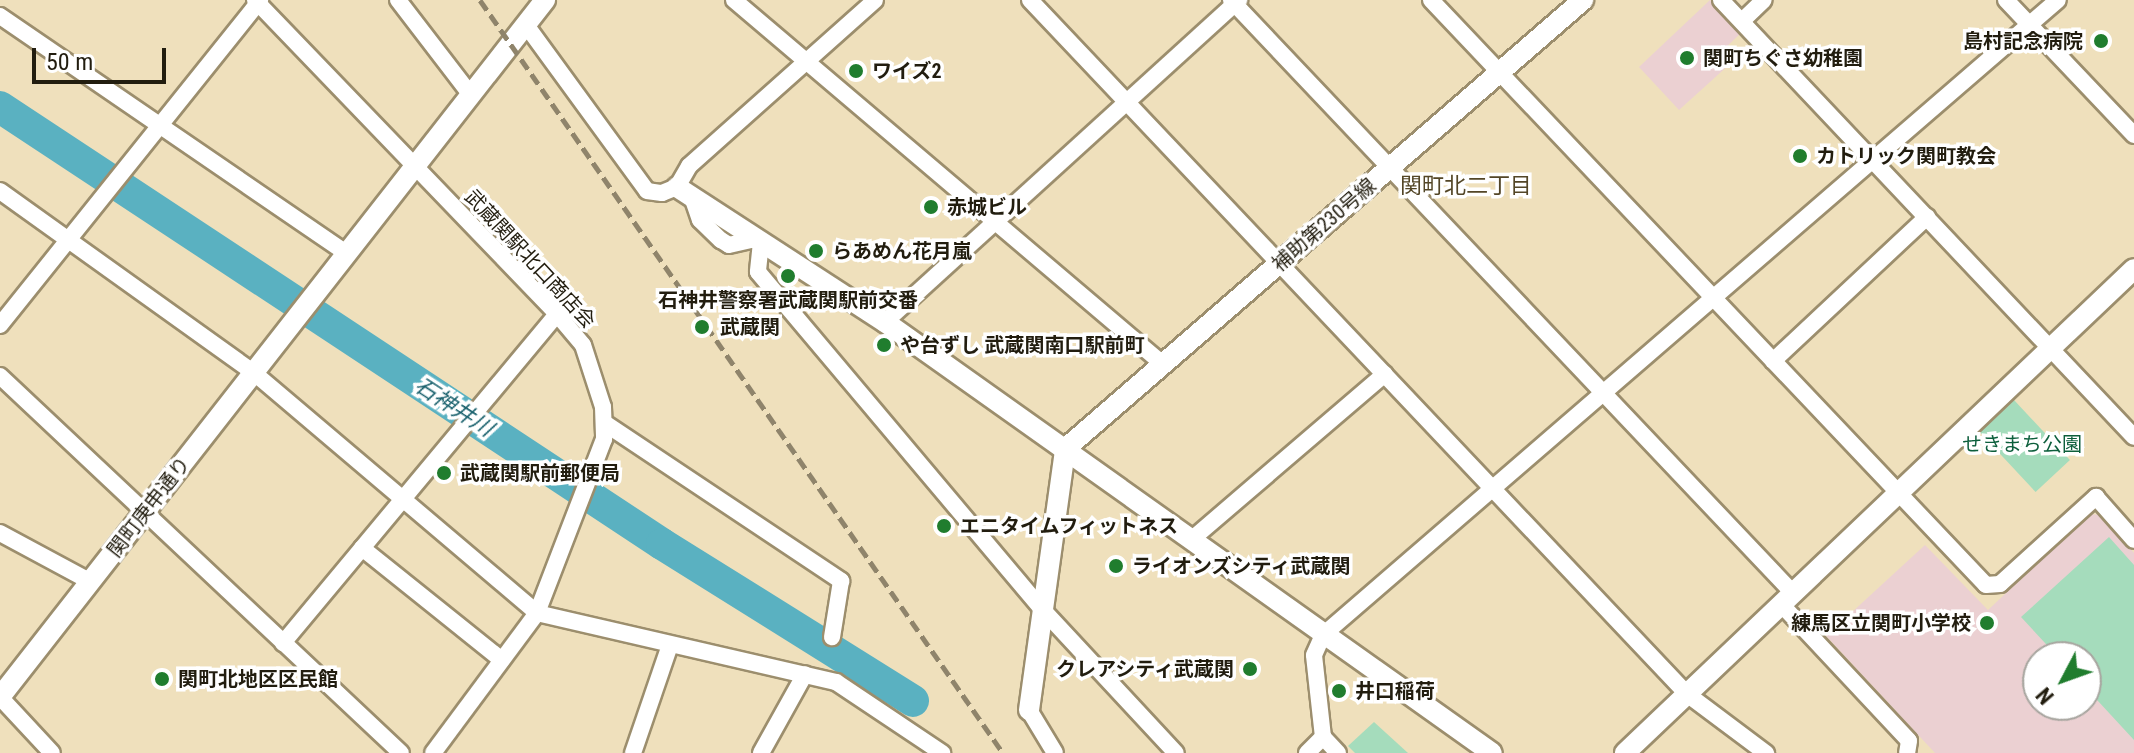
<!DOCTYPE html>
<html>
<head>
<meta charset="utf-8">
<style>
	body { margin:0 }
	#map { position:relative; width:2134px; height:753px; overflow:hidden; background:#efe0bc; font-family:"Roboto Condensed","Noto Sans JP",sans-serif }
	div>[style] { position:absolute }
	.education>* { inset:0; background:#ebd0d2 }
	.green>* { inset:0; background:#a5dcbc; transform-origin:0 0 }
	.river>* { height:32px; margin:-16px; padding:0 16px; transform-origin:16px; border-radius:16px; background:#5ab1c1 }
	.roads { filter:drop-shadow(2px 0 #9c8e6d) drop-shadow(-2px 0 #9c8e6d) drop-shadow(0 2px #9c8e6d) drop-shadow(0 -2px #9c8e6d) }
	.minor>* { height:16px; margin:-8px; padding:0 8px; transform-origin:8px; border-radius:8px; background:#fff }
	.tertiary>* { height:20px; margin:-10px; padding:0 10px; transform-origin:10px; border-radius:10px; background:#fff }
	.rail>* { height:5px; margin-top:-2.5px; transform-origin:0; background:repeating-linear-gradient(90deg,#8f846b 0 12px,transparent 0 18px) }
	.dots>* { width:22px; height:22px; translate:-50% -50%; box-sizing:border-box; border:4px solid #fff; border-radius:50% }
	span { translate:-50% -50%; white-space:nowrap; text-align:center; line-height:1.15; -webkit-text-stroke:7px #fff; paint-order:stroke }
	.poi-label { font-size:20px; color:#221d0f; font-weight:700 }
	.right { translate:-100% -50%; text-align:right }
	.left { translate:0 -50%; text-align:left }
	.street-label { font-size:20px; color:#221d0f }
	.park-label { font-size:20px; color:#0d5f3c }
	.neighbourhood-label { font-size:22px; color:#534627 }
	.water-label { font-size:22px; color:#18606c; font-style:italic }
	.north { position:absolute; left:2022px; top:641px; width:80px; height:80px; box-sizing:border-box; background:#fff; border:2px solid #a7a59f; border-radius:50%; rotate:229deg; font-size:22px; font-weight:700; line-height:32px; text-align:center; color:#221d0f }
	.north::after { content:''; display:block; margin:auto; width:28px; height:36px; background:#207d2e; clip-path:polygon(50% 0,100% 100%,50% 72%,0 100%) }
	.scale { position:absolute; left:32px; top:48px; width:134px; height:36px; box-sizing:border-box; border:4px solid #221d0f; border-top:0; padding-left:10px; font-size:24px; line-height:28px; white-space:nowrap; color:#221d0f; -webkit-text-stroke:6px #fff; paint-order:stroke }
</style>
</head>
<body>
<div id="map">
	<div class="education">
		<i style="clip-path:polygon(1710px 0,1741px 33px,1721px 52px,1731px 63px,1679px 110px,1639px 67px)"></i>
		<i style="clip-path:polygon(evenodd,2090px 514px,2100px 515px,2134px 553px,2134px 753px,1935px 753px,1826px 636px,1925px 545px,1988px 610px,2090px 514px,2038px 657px,2086px 657px,2086px 705px,2038px 705px,2038px 657px)"></i>
	</div>
	<div class="green">
		<i style="left:2014px;top:400px;width:82px;height:47px;rotate:47deg"></i>
		<i style="clip-path:polygon(2109px 537px,2134px 565px,2134px 740px,2086px 688px,2086px 657px,2058px 657px,2021px 617px)"></i>
		<i style="clip-path:polygon(1374px 722px,1408px 753px,1355px 753px,1348px 746px)"></i>
	</div>
	<div class="river">
		<i style="left:0;top:107px;width:793px;rotate:33.43deg"></i>
		<i style="left:662px;top:544px;width:296px;rotate:32deg"></i>
	</div>
	<div class="roads">
		<div class="minor">
			<i style="left:255px;top:0;width:436px;rotate:46.1deg"></i>
			<i style="left:557px;top:314px;width:40px;rotate:50deg"></i>
			<i style="left:583px;top:345px;width:65px;rotate:72.1deg"></i>
			<i style="left:603px;top:407px;width:32px;rotate:88deg"></i>
			<i style="left:604px;top:439px;width:186px;rotate:111.1deg"></i>
			<i style="left:537px;top:613px;width:174px;rotate:126.6deg"></i>
			<i style="left:398px;top:0;width:118px;rotate:52.5deg"></i>
			<i style="left:734px;top:0;width:564px;rotate:40.33deg"></i>
			<i style="left:1030px;top:0;width:956px;rotate:46.57deg"></i>
			<i style="left:1687px;top:694px;width:99px;rotate:36.8deg"></i>
			<i style="left:1231px;top:0;width:817px;rotate:46.54deg"></i>
			<i style="left:1431px;top:0;width:806px;rotate:46.51deg"></i>
			<i style="left:1986px;top:585px;width:14px;rotate:-4deg"></i>
			<i style="left:2000px;top:584px;width:130px;rotate:-42.2deg"></i>
			<i style="left:2096px;top:497px;width:57px;rotate:48.5deg"></i>
			<i style="left:1721px;top:0;width:601px;rotate:46.62deg"></i>
			<i style="left:2006px;top:0;width:186px;rotate:46.5deg"></i>
			<i style="left:0;top:16px;width:419px;rotate:34.4deg"></i>
			<i style="left:1742px;top:21px;width:30px;rotate:-44deg"></i>
			<i style="left:526px;top:25px;width:205px;rotate:53.9deg"></i>
			<i style="left:647px;top:191px;width:15px;rotate:8deg"></i>
			<i style="left:662px;top:193px;width:16px;rotate:-22deg"></i>
			<i style="left:677px;top:187px;width:24px;rotate:-60deg"></i>
			<i style="left:689px;top:166px;width:249px;rotate:-41.7deg"></i>
			<i style="left:0;top:191px;width:311px;rotate:35.6deg"></i>
			<i style="left:253px;top:372px;width:372px;rotate:40.3deg"></i>
			<i style="left:537px;top:613px;width:307px;rotate:13deg"></i>
			<i style="left:836px;top:682px;width:128px;rotate:33.8deg"></i>
			<i style="left:692px;top:197px;width:24px;rotate:71deg"></i>
			<i style="left:700px;top:220px;width:29px;rotate:44deg"></i>
			<i style="left:721px;top:240px;width:9px;rotate:32deg"></i>
			<i style="left:729px;top:245px;width:26px;rotate:-13deg"></i>
			<i style="left:761px;top:242px;width:30px;rotate:96deg"></i>
			<i style="left:758px;top:272px;width:442px;rotate:49.9deg"></i>
			<i style="left:1043px;top:610px;width:195px;rotate:47.1deg"></i>
			<i style="left:885px;top:322px;width:479px;rotate:-42.3deg"></i>
			<i style="left:0;top:325px;width:416px;rotate:-51.3deg"></i>
			<i style="left:1773px;top:361px;width:211px;rotate:-43.1deg"></i>
			<i style="left:0;top:376px;width:550px;rotate:43.23deg"></i>
			<i style="left:606px;top:424px;width:283px;rotate:33.7deg"></i>
			<i style="left:841px;top:581px;width:57px;rotate:99.1deg"></i>
			<i style="left:0;top:533px;width:103px;rotate:28.3deg"></i>
			<i style="left:1191px;top:540px;width:255px;rotate:-40.6deg"></i>
			<i style="left:362px;top:548px;width:179px;rotate:38.7deg"></i>
			<i style="left:1781px;top:604px;width:187px;rotate:46.9deg"></i>
			<i style="left:1909px;top:741px;width:12px;rotate:99deg"></i>
			<i style="left:283px;top:643px;width:428px;rotate:-50.2deg"></i>
			<i style="left:0;top:697px;width:76px;rotate:47.1deg"></i>
			<i style="left:1029px;top:710px;width:50px;rotate:58.8deg"></i>
			<i style="left:633px;top:753px;width:114px;rotate:-71.1deg"></i>
			<i style="left:761px;top:753px;width:90px;rotate:-60.9deg"></i>
			<i style="left:1307px;top:753px;width:23px;rotate:-45deg"></i>
			<i style="left:1338px;top:753px;width:22px;rotate:-133deg"></i>
			<i style="left:1323px;top:737px;width:82px;rotate:-96.3deg"></i>
			<i style="left:1314px;top:655px;width:22px;rotate:-66deg"></i>
			<i style="left:1323px;top:635px;width:971px;rotate:-40.83deg"></i>
		</div>
		<div class="tertiary">
			<i style="left:677px;top:187px;width:248px;rotate:33deg"></i>
			<i style="left:885px;top:322px;width:744px;rotate:35.38deg"></i>
			<i style="left:0;top:697px;width:885px;rotate:-51.98deg"></i>
			<i style="left:1029px;top:710px;width:263px;rotate:-82.1deg"></i>
			<i style="left:1065px;top:449px;width:686px;rotate:-40.92deg"></i>
			<i style="left:1625px;top:753px;width:702px;rotate:-43.56deg"></i>
		</div>
	</div>
	<div class="rail">
		<i style="left:480px;top:0;width:917px;rotate:55.22deg"></i>
	</div>
	<div class="dots">
		<i style="left:2101px;top:41px;background:#207d2e"></i>
		<i style="left:1687px;top:58px;background:#207d2e"></i>
		<i style="left:856px;top:71px;background:#207d2e"></i>
		<i style="left:1800px;top:156px;background:#207d2e"></i>
		<i style="left:931px;top:207px;background:#207d2e"></i>
		<i style="left:816px;top:251px;background:#207d2e"></i>
		<i style="left:788px;top:276px;background:#207d2e"></i>
		<i style="left:702px;top:327px;background:#207d2e"></i>
		<i style="left:884px;top:345px;background:#207d2e"></i>
		<i style="left:444px;top:473px;background:#207d2e"></i>
		<i style="left:944px;top:526px;background:#207d2e"></i>
		<i style="left:1116px;top:566px;background:#207d2e"></i>
		<i style="left:1987px;top:623px;background:#207d2e"></i>
		<i style="left:1250px;top:669px;background:#207d2e"></i>
		<i style="left:162px;top:679px;background:#207d2e"></i>
		<i style="left:1339px;top:691px;background:#207d2e"></i>
	</div>
	<div class="poi-label">
		<span class="right" style="left:2083px;top:41px">島村記念病院</span>
		<span class="left" style="left:1703px;top:58px">関町ちぐさ幼稚園</span>
		<span class="left" style="left:872px;top:71px">ワイズ2</span>
		<span class="left" style="left:1816px;top:156px">カトリック関町教会</span>
		<span class="left" style="left:947px;top:207px">赤城ビル</span>
		<span class="left" style="left:832px;top:251px">らあめん花月嵐</span>
		<span style="left:788px;top:300px">石神井警察署武蔵関駅前交番</span>
		<span class="left" style="left:720px;top:327px">武蔵関</span>
		<span class="left" style="left:900px;top:345px">や台ずし 武蔵関南口駅前町</span>
		<span class="left" style="left:460px;top:473px">武蔵関駅前郵便局</span>
		<span class="left" style="left:960px;top:526px">エニタイムフィットネス</span>
		<span class="left" style="left:1132px;top:566px">ライオンズシティ武蔵関</span>
		<span class="right" style="left:1971px;top:623px">練馬区立関町小学校</span>
		<span class="right" style="left:1234px;top:669px">クレアシティ武蔵関</span>
		<span class="left" style="left:178px;top:679px">関町北地区区民館</span>
		<span class="left" style="left:1355px;top:691px">井口稲荷</span>
	</div>
	<div class="street-label">
		<span style="left:1324px;top:225px;rotate:-41deg">補助第230号線</span>
		<span style="left:530px;top:259px;rotate:47deg">武蔵関駅北口商店会</span>
		<span style="left:149px;top:507px;rotate:-52deg">関町庚申通り</span>
	</div>
	<div class="park-label">
		<span style="left:2022px;top:444px">せきまち公園</span>
	</div>
	<div class="neighbourhood-label">
		<span style="left:1466px;top:186px">関町北二丁目</span>
	</div>
	<div class="water-label">
		<span style="left:454px;top:407px;rotate:33deg">石神井川</span>
	</div>
	<div class="north">N</div>
	<div class="scale">50 m</div>
</div>
</body>
</html>
